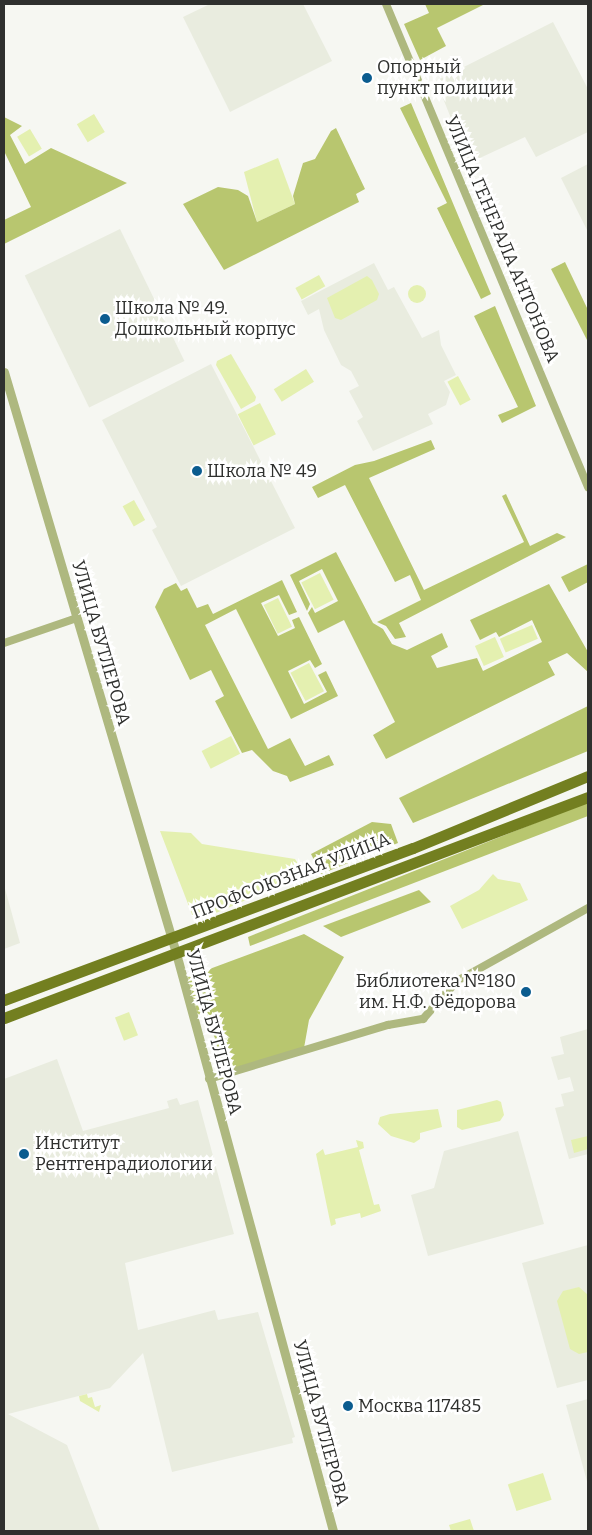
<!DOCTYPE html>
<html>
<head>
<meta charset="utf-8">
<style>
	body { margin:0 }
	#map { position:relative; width:592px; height:1535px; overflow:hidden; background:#f6f7f2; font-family:Bitter,serif }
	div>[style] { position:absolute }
	.built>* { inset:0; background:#e9ecdf; transform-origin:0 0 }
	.green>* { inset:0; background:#e4f0b0; transform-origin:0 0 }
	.round { border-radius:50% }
	.forest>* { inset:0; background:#b8c66f }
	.minor>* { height:8px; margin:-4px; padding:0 4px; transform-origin:4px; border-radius:4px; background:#aeb87f }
	.tertiary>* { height:9px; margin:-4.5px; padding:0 4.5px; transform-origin:4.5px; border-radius:4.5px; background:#aeb87f }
	.primary>* { height:11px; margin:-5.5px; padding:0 5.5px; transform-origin:5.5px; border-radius:5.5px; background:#737f20 }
	.dots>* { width:14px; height:14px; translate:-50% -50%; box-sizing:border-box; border:2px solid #fff; border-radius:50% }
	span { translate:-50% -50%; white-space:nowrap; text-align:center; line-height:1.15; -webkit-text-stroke:5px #fff; paint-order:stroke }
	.poi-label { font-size:18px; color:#2f302e }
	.left { translate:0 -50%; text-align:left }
	.right { translate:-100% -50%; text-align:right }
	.street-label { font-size:18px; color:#2f302e }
	.frame { position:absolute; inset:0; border:5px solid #2f302e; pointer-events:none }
</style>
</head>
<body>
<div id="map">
	<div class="built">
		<i style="clip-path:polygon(210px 4px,303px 4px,332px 61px,230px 112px,183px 17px)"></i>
		<i style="clip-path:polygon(553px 22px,588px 89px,588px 132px,536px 157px,525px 137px,469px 163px,436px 81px)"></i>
		<i style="clip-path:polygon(588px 164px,588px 232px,561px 178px)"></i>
		<i style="left:120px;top:229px;width:147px;height:106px;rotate:64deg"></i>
		<i style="clip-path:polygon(374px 263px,388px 290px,394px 287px,422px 338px,439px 330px,441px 345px,456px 375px,444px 381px,450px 392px,446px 405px,428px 414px,433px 424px,373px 451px,357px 421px,363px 417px,349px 391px,359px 386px,351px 371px,341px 365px,324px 330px,319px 309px,308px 315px,301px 301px)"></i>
		<i style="clip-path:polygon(211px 364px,295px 528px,181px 586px,152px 530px,157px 527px,102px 420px)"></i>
		<i style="clip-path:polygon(4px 885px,20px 943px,4px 949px)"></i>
		<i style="clip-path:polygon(588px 1029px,588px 1154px,569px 1159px,555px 1108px,564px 1106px,561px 1094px,574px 1091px,570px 1077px,558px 1080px,551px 1057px,564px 1054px,560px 1037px)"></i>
		<i style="clip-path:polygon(57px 1059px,83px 1131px,169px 1108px,167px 1101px,177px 1098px,180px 1105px,198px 1100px,234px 1234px,125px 1263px,138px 1330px,215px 1310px,218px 1320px,258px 1312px,295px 1437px,292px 1438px,293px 1443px,172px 1472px,143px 1353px,110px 1388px,8px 1414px,67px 1445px,100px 1531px,4px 1531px,4px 1079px)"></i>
		<i style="clip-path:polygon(518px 1131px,544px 1224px,428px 1256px,411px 1195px,434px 1188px,444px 1151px)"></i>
		<i style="clip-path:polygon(588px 1245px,588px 1380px,557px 1388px,522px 1263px)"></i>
		<i style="clip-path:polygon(588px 1399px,588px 1485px,566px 1405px)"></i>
	</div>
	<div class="green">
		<i style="left:94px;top:114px;width:21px;height:20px;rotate:59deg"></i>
		<i style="left:30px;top:129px;width:23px;height:15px;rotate:59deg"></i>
		<i style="clip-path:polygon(278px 158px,295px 204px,257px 222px,244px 172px)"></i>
		<i style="left:319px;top:275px;width:13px;height:27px;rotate:61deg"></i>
		<i style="clip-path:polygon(367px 276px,372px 280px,379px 294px,377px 300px,341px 320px,335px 318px,327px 298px)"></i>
		<i class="round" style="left:408px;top:285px;width:18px;height:18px"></i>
		<i style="clip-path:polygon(231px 354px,256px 397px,255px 401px,241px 409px,216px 365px,217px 361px)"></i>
		<i style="left:306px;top:369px;width:15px;height:38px;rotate:58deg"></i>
		<i style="left:458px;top:376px;width:27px;height:12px;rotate:62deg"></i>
		<i style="left:260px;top:403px;width:35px;height:25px;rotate:63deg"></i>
		<i style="left:134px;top:500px;width:23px;height:13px;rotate:61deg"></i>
		<i style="left:320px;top:573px;width:30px;height:21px;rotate:63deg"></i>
		<i style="left:278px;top:598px;width:32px;height:16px;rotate:64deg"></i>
		<i style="left:532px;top:625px;width:15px;height:35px;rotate:67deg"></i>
		<i style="left:495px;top:637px;width:22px;height:22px;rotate:66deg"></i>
		<i style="left:309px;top:663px;width:32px;height:21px;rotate:62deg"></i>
		<i style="left:231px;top:736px;width:20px;height:33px;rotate:63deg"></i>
		<i style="clip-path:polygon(160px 831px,191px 833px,202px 844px,295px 859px,308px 879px,286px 883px,195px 922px)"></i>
		<i style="clip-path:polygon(493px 874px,498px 879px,520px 883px,528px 900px,462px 929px,450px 906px,479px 890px)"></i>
		<i style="left:129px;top:1012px;width:25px;height:15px;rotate:69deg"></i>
		<i style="clip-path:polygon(497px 1100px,501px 1102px,504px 1115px,500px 1121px,462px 1130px,457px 1127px,457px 1110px)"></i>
		<i style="clip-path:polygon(438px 1109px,442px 1127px,420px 1133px,420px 1139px,414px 1143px,391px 1136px,378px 1124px,380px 1117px,390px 1114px)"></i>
		<i style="clip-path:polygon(588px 1136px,588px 1149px,574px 1153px,571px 1140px)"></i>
		<i style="clip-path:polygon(356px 1140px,363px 1142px,364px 1148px,359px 1150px,374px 1205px,379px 1204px,381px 1211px,361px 1218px,360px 1213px,335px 1219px,336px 1224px,331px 1226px,316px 1154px,323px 1149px,325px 1155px,358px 1147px)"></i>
		<i style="clip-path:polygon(579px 1287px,588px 1295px,588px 1352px,579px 1354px,570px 1349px,557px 1301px,563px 1291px)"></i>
		<i style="clip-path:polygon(87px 1394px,88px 1398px,92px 1397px,95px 1407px,101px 1405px,99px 1412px,80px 1401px,79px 1396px)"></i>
		<i style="left:543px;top:1473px;width:28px;height:37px;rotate:72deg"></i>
		<i style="clip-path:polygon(470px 1519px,474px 1531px,451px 1531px,449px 1525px)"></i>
	</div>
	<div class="forest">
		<i style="clip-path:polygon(425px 4px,485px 4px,437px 28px,446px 46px,420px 60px,404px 24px,429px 13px)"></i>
		<i style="clip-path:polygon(411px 103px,491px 294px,481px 299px,437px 208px,447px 203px,400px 108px)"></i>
		<i style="clip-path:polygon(4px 117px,22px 126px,10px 135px,25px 164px,51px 148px,127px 183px,4px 244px,4px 220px,31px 207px,4px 151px)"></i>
		<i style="clip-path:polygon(336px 128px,365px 189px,356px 194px,359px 202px,224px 270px,183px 204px,218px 187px,238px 190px,248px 196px,257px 222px,295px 204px,293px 196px,303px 163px,315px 159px,331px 131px)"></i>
		<i style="clip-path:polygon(565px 262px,588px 310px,588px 342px,551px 269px)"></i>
		<i style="clip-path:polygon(495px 306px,536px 406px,502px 423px,498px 415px,518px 407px,474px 316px)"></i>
		<i style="clip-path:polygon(431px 440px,435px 449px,369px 478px,424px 590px,524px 542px,502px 496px,506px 494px,530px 546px,557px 533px,566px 537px,399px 623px,406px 637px,395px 639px,386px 626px,377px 622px,421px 600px,410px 575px,395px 582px,345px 485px,318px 498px,312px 487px,355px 465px,374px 461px)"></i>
		<i style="clip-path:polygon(336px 552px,373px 623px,383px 629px,392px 644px,407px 650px,442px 633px,448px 647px,431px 656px,437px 668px,477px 658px,483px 671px,542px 642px,532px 620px,499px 637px,496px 632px,480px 640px,470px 620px,549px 584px,588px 652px,588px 672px,567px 653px,548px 662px,555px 675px,386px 759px,373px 735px,395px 722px,344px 620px,318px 633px,308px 613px,312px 607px,315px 613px,338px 601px,322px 569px,299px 581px,310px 604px,307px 611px,290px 575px)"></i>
		<i style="clip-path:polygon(588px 564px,588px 582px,569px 592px,561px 577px)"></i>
		<i style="clip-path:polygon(282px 580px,297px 612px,289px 615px,279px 595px,261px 603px,278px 636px,295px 628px,292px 620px,299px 617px,322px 664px,315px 668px,310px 660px,288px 671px,304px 704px,327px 692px,318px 675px,326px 671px,338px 696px,291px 719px,236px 609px,205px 625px,268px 749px,290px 738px,305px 766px,329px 755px,334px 765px,290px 782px,287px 776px,273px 771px,252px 750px,242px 753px,215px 701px,224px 696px,211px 670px,190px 680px,155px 607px,164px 589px,176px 583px,181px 591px,187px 588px,197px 608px,208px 604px,213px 614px)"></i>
		<i style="clip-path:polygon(588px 706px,588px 751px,413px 823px,399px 798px)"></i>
		<i style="clip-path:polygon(588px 802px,588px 816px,250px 946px,248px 937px)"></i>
		<i style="clip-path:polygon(372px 822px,391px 824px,398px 843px,321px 874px,311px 854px)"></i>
		<i style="clip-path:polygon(419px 890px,431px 902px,341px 937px,323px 926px)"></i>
		<i style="clip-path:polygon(304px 934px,344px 957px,309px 1020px,304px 1048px,224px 1071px,210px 1022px,197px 1013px,188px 977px)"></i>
	</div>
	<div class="minor">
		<i style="left:386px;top:4px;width:524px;rotate:67.3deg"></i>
		<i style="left:4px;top:643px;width:77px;rotate:-18.9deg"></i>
		<i style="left:209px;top:1079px;width:187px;rotate:-16.8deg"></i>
		<i style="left:388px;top:1025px;width:36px;rotate:-10deg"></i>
		<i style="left:423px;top:1019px;width:51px;rotate:-48.2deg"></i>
		<i style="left:457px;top:981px;width:150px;rotate:-29.1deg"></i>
	</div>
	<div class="tertiary">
		<i style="left:4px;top:372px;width:606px;rotate:73.51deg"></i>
		<i style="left:176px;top:953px;width:599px;rotate:74.8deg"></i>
	</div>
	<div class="primary">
		<i style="left:4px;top:1000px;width:436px;rotate:-20.4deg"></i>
		<i style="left:413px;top:848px;width:189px;rotate:-22.4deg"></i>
		<i style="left:4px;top:1018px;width:624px;rotate:-20.73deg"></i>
	</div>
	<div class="dots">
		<i style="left:367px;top:78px;background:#0b5c8f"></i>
		<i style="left:105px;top:319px;background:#0b5c8f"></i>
		<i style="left:197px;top:471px;background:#0b5c8f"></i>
		<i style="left:526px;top:992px;background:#0b5c8f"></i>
		<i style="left:24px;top:1154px;background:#0b5c8f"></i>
		<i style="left:348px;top:1406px;background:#0b5c8f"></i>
	</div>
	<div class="poi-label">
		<span class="left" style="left:377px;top:78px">Опорный<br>пункт полиции</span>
		<span class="left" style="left:115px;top:319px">Школа № 49.<br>Дошкольный корпус</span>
		<span class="left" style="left:207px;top:471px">Школа № 49</span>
		<span class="right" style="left:516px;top:992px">Библиотека №180<br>им. Н.Ф. Фёдорова</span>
		<span class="left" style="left:35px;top:1154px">Институт<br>Рентгенрадиологии</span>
		<span class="left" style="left:358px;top:1406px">Москва 117485</span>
	</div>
	<div class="street-label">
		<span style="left:502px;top:239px;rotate:67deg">УЛИЦА ГЕНЕРАЛА АНТОНОВА</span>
		<span style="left:101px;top:643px;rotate:74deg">УЛИЦА БУТЛЕРОВА</span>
		<span style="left:291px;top:876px;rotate:-21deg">ПРОФСОЮЗНАЯ УЛИЦА</span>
		<span style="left:214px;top:1032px;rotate:75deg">УЛИЦА БУТЛЕРОВА</span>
		<span style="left:321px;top:1423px;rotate:75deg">УЛИЦА БУТЛЕРОВА</span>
	</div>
	<div class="frame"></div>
</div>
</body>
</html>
